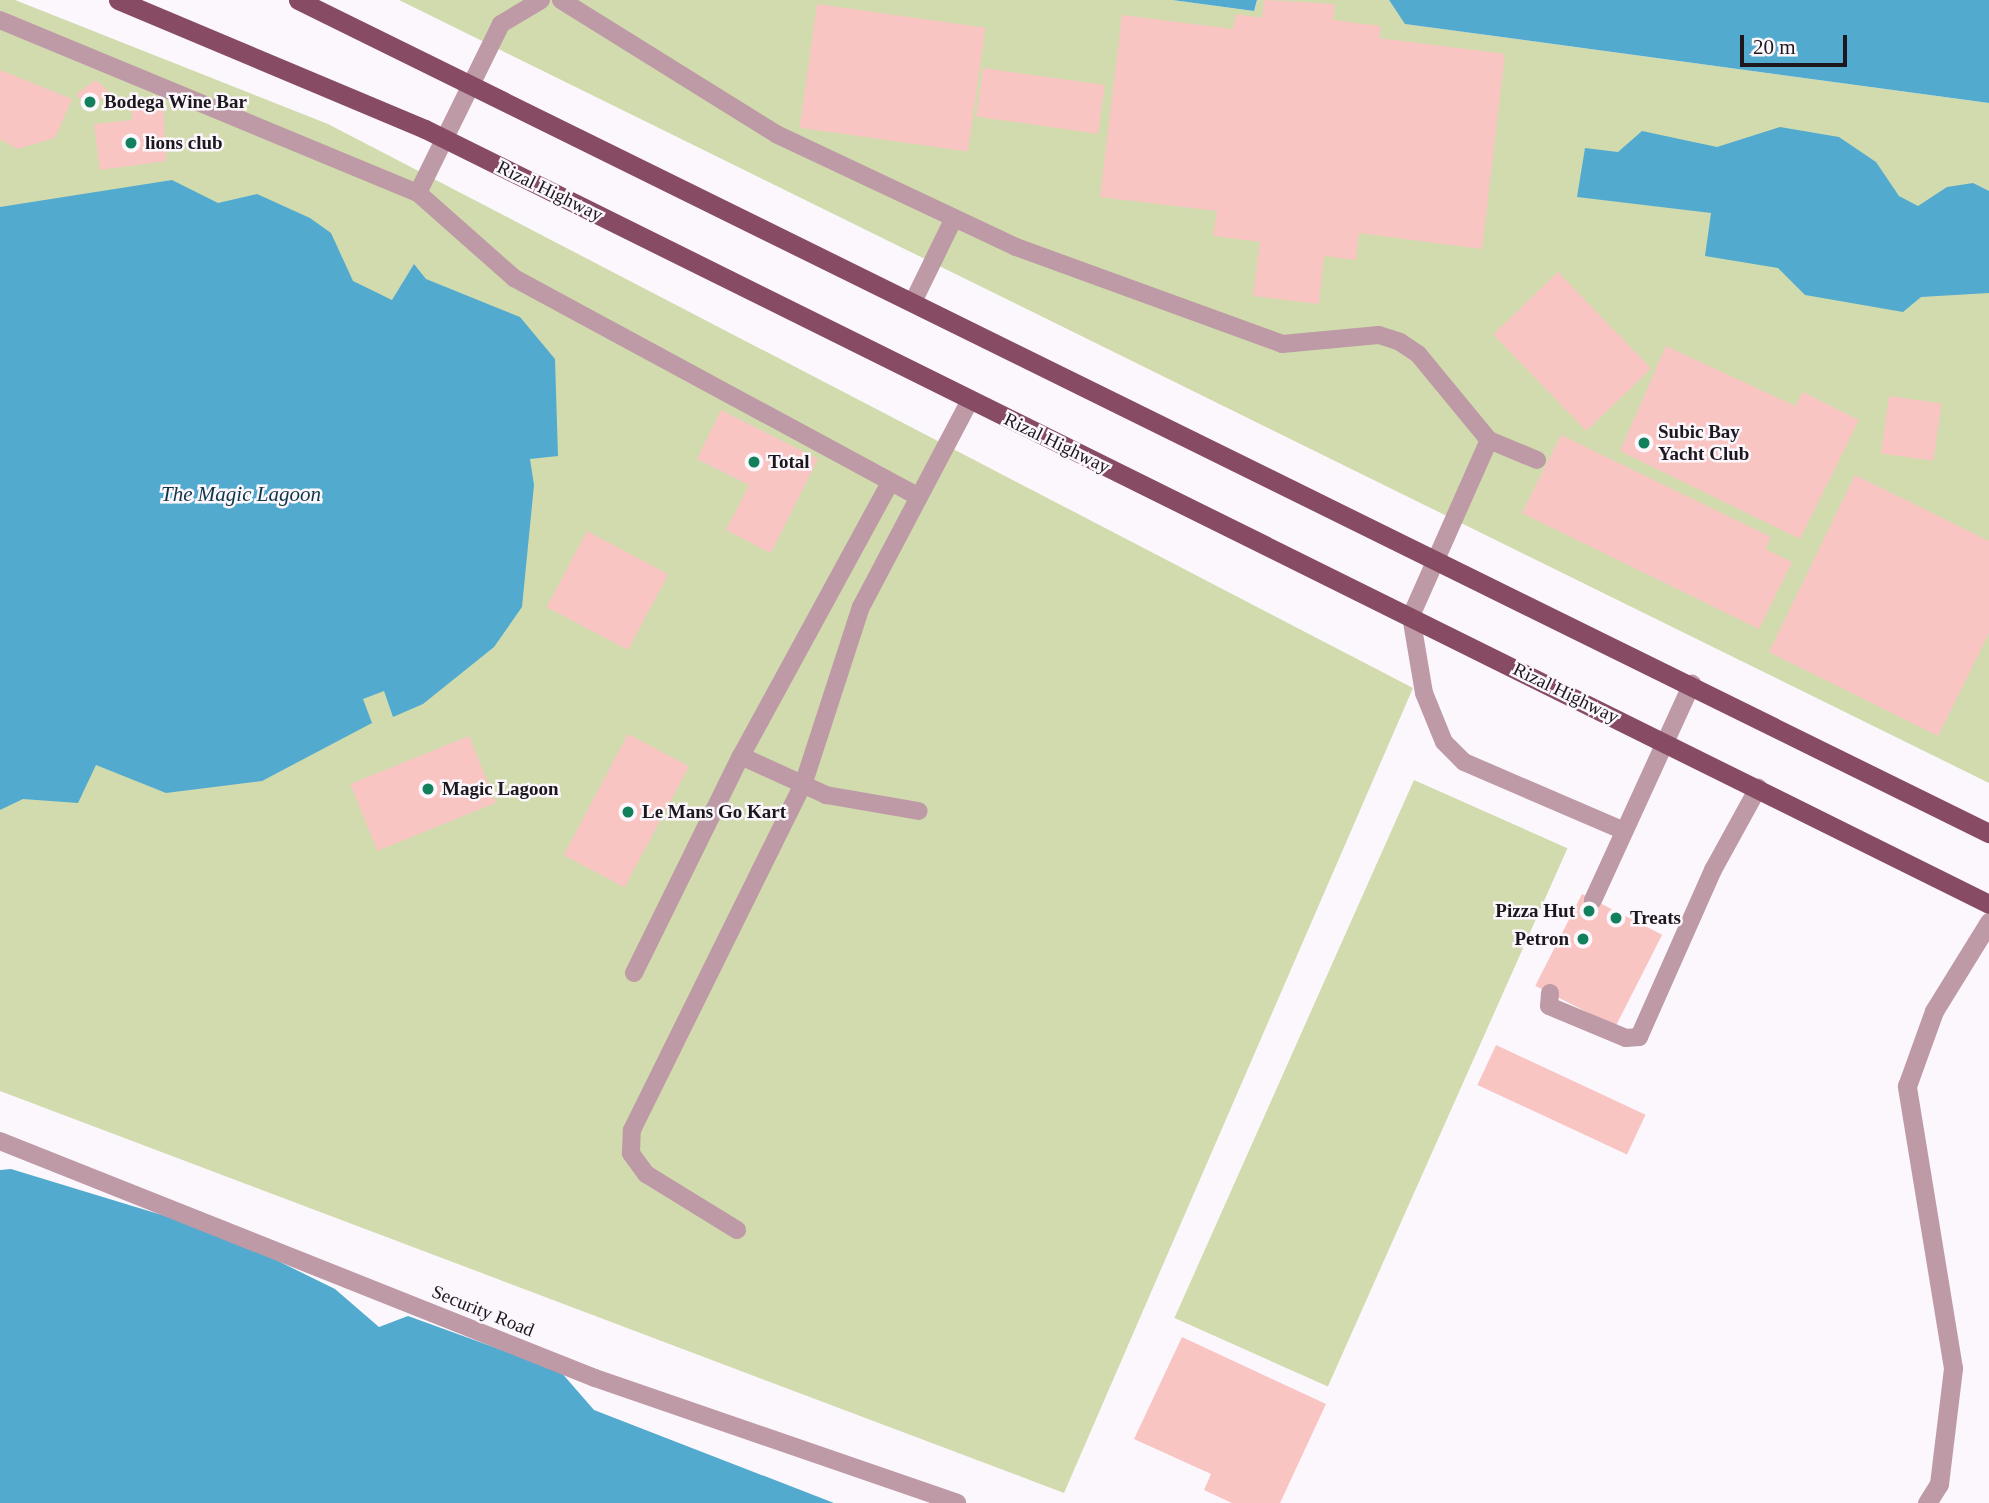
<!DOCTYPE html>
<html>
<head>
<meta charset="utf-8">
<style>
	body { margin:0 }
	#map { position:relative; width:1989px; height:1503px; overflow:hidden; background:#fcf7fd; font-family:Georgia,serif }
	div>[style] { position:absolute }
	.green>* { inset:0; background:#d2dbae; transform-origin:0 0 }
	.water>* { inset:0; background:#52abcf }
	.building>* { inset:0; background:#f9c5c2; transform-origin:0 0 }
	.service>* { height:18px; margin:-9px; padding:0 9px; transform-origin:9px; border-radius:9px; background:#be9aa6 }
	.minor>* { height:19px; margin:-9.5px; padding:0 9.5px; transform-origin:9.5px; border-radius:9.5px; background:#be9aa6 }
	.primary>* { height:19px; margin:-9.5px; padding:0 9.5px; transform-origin:9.5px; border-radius:9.5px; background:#874c63 }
	.dots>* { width:19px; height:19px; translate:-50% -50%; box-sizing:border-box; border:4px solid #fcf7fd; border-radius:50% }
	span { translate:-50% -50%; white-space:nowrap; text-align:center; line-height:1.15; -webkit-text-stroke:5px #fcf7fd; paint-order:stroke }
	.poi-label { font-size:19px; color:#1d181d; font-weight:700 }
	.left { translate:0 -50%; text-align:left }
	.right { translate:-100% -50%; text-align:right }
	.street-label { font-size:19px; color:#1d181d }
	.water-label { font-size:21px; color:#0d3646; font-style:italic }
	.scale { position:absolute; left:1740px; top:35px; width:107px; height:32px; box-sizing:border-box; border:4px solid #1d181d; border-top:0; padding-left:9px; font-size:21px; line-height:24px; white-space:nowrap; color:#1d181d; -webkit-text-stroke:5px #fcf7fd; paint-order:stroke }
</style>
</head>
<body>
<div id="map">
	<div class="green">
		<i style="clip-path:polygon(0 0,15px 0,328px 124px,1413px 688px,1064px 1493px,0 1091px)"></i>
		<i style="clip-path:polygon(399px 0,1172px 0,1254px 11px,1257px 0,1389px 0,1406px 24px,1989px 103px,1989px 783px)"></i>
		<i style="left:1414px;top:780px;width:168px;height:589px;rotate:24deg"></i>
	</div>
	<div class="water">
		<i style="clip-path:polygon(1172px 0,1257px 0,1254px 11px)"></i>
		<i style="clip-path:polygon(1389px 0,1989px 0,1989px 103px,1405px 24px)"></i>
		<i style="clip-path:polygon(1780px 127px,1839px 137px,1876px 162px,1899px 196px,1918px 206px,1947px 187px,1973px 183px,1989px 191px,1989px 293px,1921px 297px,1903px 312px,1805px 295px,1778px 268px,1705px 256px,1711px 213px,1577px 197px,1585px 148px,1618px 152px,1642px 131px,1717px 147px)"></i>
		<i style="clip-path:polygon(172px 180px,218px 203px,257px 194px,310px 218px,331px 233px,353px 281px,392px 300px,414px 264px,426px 279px,520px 317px,555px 359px,558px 456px,530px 459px,534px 485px,522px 607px,494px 647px,423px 704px,393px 717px,384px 691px,363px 699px,372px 723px,262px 781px,166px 793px,96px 765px,78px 803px,23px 799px,0 810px,0 207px)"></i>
		<i style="clip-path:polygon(11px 1169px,221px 1233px,335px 1289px,379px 1327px,408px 1316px,560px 1371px,594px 1410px,834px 1503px,0 1503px,0 1170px)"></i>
	</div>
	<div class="building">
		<i style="clip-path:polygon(1264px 0,1335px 4px,1333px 20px,1381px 26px,1379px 38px,1505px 54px,1482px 249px,1359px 233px,1356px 260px,1324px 256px,1319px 304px,1253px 296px,1260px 242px,1213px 236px,1217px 211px,1100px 197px,1122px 15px,1233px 29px,1236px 14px,1262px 18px)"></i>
		<i style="left:817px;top:4px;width:170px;height:125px;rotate:8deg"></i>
		<i style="left:983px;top:68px;width:123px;height:49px;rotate:8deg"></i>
		<i style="clip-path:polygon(0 70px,72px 99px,55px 138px,17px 149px,0 139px)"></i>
		<i style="clip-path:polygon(96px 80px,109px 92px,89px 110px,76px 94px)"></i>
		<i style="clip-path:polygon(163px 104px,166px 161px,100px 170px,94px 124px,132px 120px,132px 105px)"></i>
		<i style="left:1558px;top:272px;width:134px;height:90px;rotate:46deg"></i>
		<i style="clip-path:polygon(1666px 346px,1795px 406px,1803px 392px,1859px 420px,1800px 539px,1620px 451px)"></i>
		<i style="left:1889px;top:396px;width:53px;height:58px;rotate:8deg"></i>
		<i style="clip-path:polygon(721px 410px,818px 459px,771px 553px,726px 530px,749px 485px,697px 459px)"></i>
		<i style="clip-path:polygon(1561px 435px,1771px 537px,1765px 549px,1792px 562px,1759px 629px,1522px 513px)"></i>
		<i style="clip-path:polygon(1855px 475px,1989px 541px,1989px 633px,1938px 736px,1769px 652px)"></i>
		<i style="left:587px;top:531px;width:92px;height:86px;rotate:28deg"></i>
		<i style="left:628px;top:734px;width:69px;height:137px;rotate:28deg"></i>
		<i style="left:469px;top:736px;width:72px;height:128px;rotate:68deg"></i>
		<i style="left:1582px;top:894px;width:90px;height:103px;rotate:27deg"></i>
		<i style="left:1496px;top:1045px;width:165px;height:44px;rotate:25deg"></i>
		<i style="clip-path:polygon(1182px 1337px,1326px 1404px,1280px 1503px,1232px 1503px,1204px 1490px,1211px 1474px,1134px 1439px)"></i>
	</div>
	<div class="service">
		<i style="left:541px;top:0;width:47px;rotate:149deg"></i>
		<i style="left:501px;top:24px;width:188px;rotate:116.2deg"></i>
		<i style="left:418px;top:193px;width:128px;rotate:41.5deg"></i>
		<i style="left:514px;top:278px;width:460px;rotate:28.4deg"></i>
		<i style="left:561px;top:0;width:253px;rotate:31.9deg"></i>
		<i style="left:776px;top:134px;width:265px;rotate:25.2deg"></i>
		<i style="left:1016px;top:247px;width:283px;rotate:20deg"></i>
		<i style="left:1282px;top:344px;width:97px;rotate:-5.3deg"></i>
		<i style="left:1379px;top:335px;width:22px;rotate:18deg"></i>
		<i style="left:1400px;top:342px;width:22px;rotate:34deg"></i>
		<i style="left:1418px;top:354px;width:112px;rotate:50.5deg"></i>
		<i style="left:1489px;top:440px;width:52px;rotate:22.6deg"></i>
		<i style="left:0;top:20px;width:452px;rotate:22.5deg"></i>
		<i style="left:913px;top:302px;width:91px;rotate:-64deg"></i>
		<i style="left:1489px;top:440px;width:193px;rotate:113.9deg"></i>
		<i style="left:1411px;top:616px;width:78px;rotate:80.4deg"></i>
		<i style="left:1424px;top:693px;width:53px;rotate:67.8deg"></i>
		<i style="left:1444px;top:742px;width:28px;rotate:45deg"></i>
		<i style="left:1464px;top:762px;width:172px;rotate:23.3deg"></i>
		<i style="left:741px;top:756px;width:94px;rotate:24.6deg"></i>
		<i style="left:826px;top:795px;width:94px;rotate:9.8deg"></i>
		<i style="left:1593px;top:900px;width:238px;rotate:-65.4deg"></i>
		<i style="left:634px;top:973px;width:242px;rotate:-63.8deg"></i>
		<i style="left:741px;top:756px;width:309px;rotate:-61.4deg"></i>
		<i style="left:1550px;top:993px;width:13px;rotate:94deg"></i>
		<i style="left:1549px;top:1006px;width:83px;rotate:22.6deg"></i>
		<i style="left:1626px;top:1038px;width:13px;rotate:-4deg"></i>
		<i style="left:1639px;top:1037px;width:183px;rotate:-66.1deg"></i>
		<i style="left:1713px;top:870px;width:94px;rotate:-61.2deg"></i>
		<i style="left:0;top:1141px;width:640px;rotate:21.72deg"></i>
		<i style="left:595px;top:1378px;width:383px;rotate:19deg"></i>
		<i style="left:737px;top:1230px;width:107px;rotate:-148.4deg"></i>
		<i style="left:646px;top:1174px;width:26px;rotate:-126deg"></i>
		<i style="left:631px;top:1153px;width:23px;rotate:-88deg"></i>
		<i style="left:632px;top:1130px;width:388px;rotate:-63.7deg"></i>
		<i style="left:804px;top:782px;width:184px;rotate:-72deg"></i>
		<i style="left:861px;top:607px;width:234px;rotate:-62.2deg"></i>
	</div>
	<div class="minor">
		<i style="left:1927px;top:1503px;width:22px;rotate:-58deg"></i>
		<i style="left:1939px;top:1484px;width:117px;rotate:-83.1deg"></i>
		<i style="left:1953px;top:1368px;width:286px;rotate:-99.3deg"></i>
		<i style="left:1907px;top:1086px;width:80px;rotate:-70.2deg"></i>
		<i style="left:1934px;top:1011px;width:105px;rotate:-58.3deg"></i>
	</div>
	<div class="primary">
		<i style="left:118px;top:0;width:333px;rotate:22.8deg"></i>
		<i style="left:425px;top:129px;width:1745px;rotate:26.36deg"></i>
		<i style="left:298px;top:0;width:1885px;rotate:26.23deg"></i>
	</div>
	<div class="dots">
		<i style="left:90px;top:102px;background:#12805c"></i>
		<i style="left:131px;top:143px;background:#12805c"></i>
		<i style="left:1644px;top:443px;background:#12805c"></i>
		<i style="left:754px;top:462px;background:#12805c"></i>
		<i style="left:428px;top:789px;background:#12805c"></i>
		<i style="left:628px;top:812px;background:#12805c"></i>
		<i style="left:1589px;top:911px;background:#12805c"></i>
		<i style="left:1616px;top:918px;background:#12805c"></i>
		<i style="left:1583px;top:939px;background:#12805c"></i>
	</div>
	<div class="poi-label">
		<span class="left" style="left:104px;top:102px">Bodega Wine Bar</span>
		<span class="left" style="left:145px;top:143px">lions club</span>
		<span class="left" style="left:1658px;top:443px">Subic Bay<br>Yacht Club</span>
		<span class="left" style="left:768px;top:462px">Total</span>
		<span class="left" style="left:442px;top:789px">Magic Lagoon</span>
		<span class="left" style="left:642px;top:812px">Le Mans Go Kart</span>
		<span class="right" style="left:1575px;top:911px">Pizza Hut</span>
		<span class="left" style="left:1630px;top:918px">Treats</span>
		<span class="right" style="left:1569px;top:939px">Petron</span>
	</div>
	<div class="street-label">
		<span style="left:550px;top:191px;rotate:26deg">Rizal Highway</span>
		<span style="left:1057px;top:443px;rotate:26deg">Rizal Highway</span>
		<span style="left:1566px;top:693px;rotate:26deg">Rizal Highway</span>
		<span style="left:483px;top:1311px;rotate:22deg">Security Road</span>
	</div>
	<div class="water-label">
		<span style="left:241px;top:494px">The Magic Lagoon</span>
	</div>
	<div class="scale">20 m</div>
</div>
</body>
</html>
